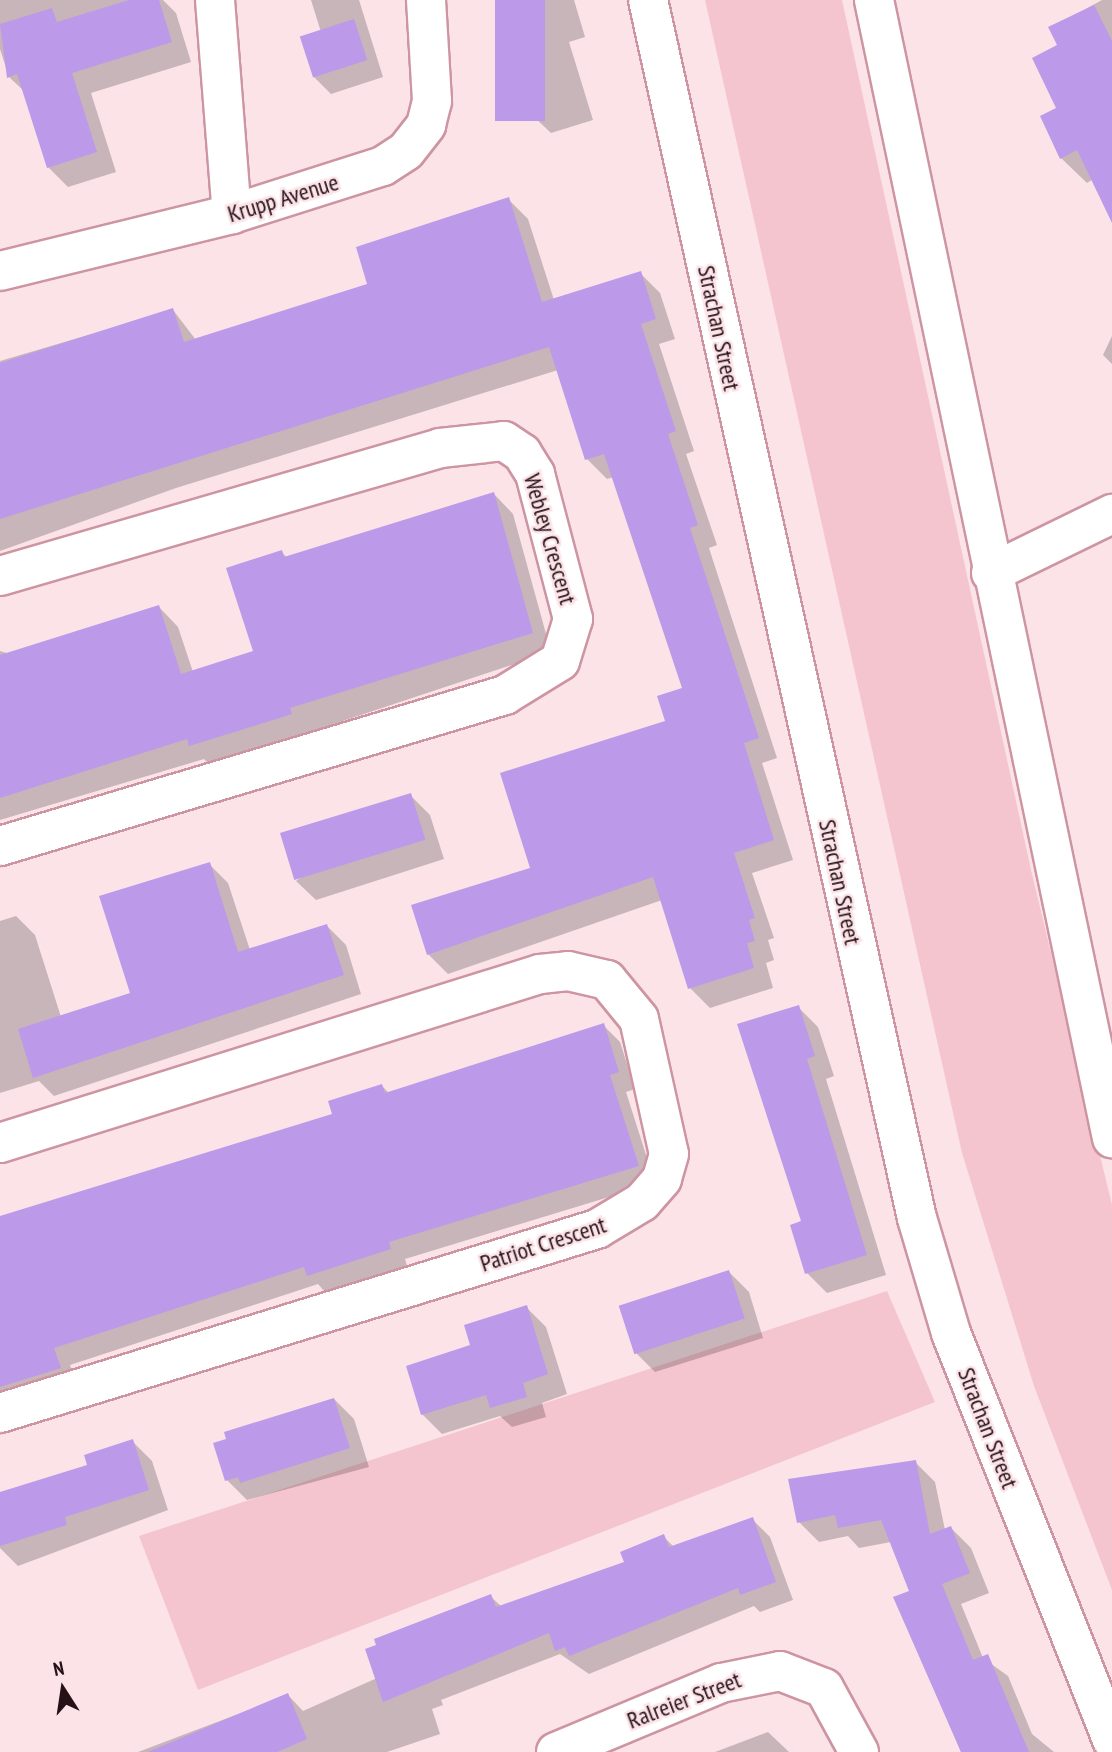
<!DOCTYPE html>
<html>
<head>
<meta charset="utf-8">
<style>
	body { margin:0 }
	#map { position:relative; width:1112px; height:1752px; overflow:hidden; background:#fbe3e8; font-family:"PT Sans Narrow",sans-serif }
	div>[style] { position:absolute }
	.green>* { inset:0; background:#f5c5cf }
	.shadow>* { inset:0; background:#0003 }
	.building>* { inset:0; background:#bc99e9; transform-origin:0 0 }
	.roads { filter:drop-shadow(2px 0 #cd95a2) drop-shadow(-2px 0 #cd95a2) drop-shadow(0 2px #cd95a2) drop-shadow(0 -2px #cd95a2) }
	.minor>* { height:38px; margin:-19px; padding:0 19px; transform-origin:19px; border-radius:19px; background:#fff }
	.tertiary>* { height:38px; margin:-19px; padding:0 19px; transform-origin:19px; border-radius:19px; background:#fff }
	span { translate:-50% -50%; white-space:nowrap; text-align:center; line-height:1.15; -webkit-text-stroke:5px #fbe3e8; paint-order:stroke }
	.street-label { font-size:24px; color:#251116 }
	.north { position:absolute; left:28px; top:1654px; width:70px; height:70px; -webkit-text-stroke:5px #fbe3e8; paint-order:stroke; rotate:348deg; font-size:19px; font-weight:700; line-height:28px; text-align:center; color:#251116 }
	.north::after { content:''; display:block; margin:auto; width:24px; height:32px; background:#251116; clip-path:polygon(50% 0,100% 100%,50% 72%,0 100%) }
</style>
</head>
<body>
<div id="map">
	<div class="green">
		<i style="clip-path:polygon(705px 0,842px 0,1031px 870px,1112px 1205px,1112px 1590px,1034px 1386px,962px 1153px)"></i>
		<i style="clip-path:polygon(887px 1291px,935px 1402px,198px 1690px,139px 1536px)"></i>
	</div>
	<div class="shadow">
		<i style="clip-path:polygon(0 0,163px 0,176px 13px,191px 62px,91px 93px,116px 172px,68px 187px,48px 167px,25px 92px,9px 77px,0 49px)"></i>
		<i style="clip-path:polygon(311px 0,359px 0,383px 77px,331px 94px,314px 77px,321px 32px)"></i>
		<i style="clip-path:polygon(497px 0,574px 0,585px 37px,569px 42px,593px 120px,551px 133px,532px 115px)"></i>
		<i style="clip-path:polygon(1102px 0,1112px 0,1112px 196px,1095px 178px,1087px 183px,1061px 158px,1060px 46px,1051px 28px)"></i>
		<i style="clip-path:polygon(508px 199px,528px 219px,554px 300px,640px 273px,660px 293px,675px 339px,659px 344px,694px 451px,686px 454px,717px 545px,709px 548px,777px 758px,762px 763px,793px 860px,752px 873px,774px 938px,768px 940px,774px 960px,766px 963px,773px 988px,710px 1008px,690px 988px,662px 900px,448px 974px,428px 954px,532px 869px,667px 722px,684px 689px,614px 477px,607px 479px,587px 459px,558px 370px,176px 488px,0 551px,0 361px,173px 310px,196px 340px,369px 285px)"></i>
		<i style="clip-path:polygon(1112px 336px,1112px 364px,1103px 355px)"></i>
		<i style="clip-path:polygon(494px 494px,513px 514px,551px 652px,210px 765px,204px 759px,0 820px,0 651px,10px 654px,159px 607px,178px 627px,193px 672px,255px 653px,282px 552px,287px 558px)"></i>
		<i style="clip-path:polygon(410px 795px,430px 815px,444px 859px,316px 900px,296px 881px)"></i>
		<i style="clip-path:polygon(209px 864px,228px 883px,250px 950px,327px 926px,346px 945px,361px 994px,54px 1096px,39px 1081px,0 1093px,0 921px,16px 916px,35px 935px,61px 1017px,132px 994px)"></i>
		<i style="clip-path:polygon(798px 1007px,818px 1027px,834px 1076px,826px 1079px,886px 1275px,827px 1293px,807px 1273px)"></i>
		<i style="clip-path:polygon(603px 1025px,620px 1042px,635px 1089px,626px 1092px,655px 1183px,405px 1259px,407px 1266px,325px 1292px,318px 1284px,70px 1365px,77px 1384px,0 1409px,0 1217px,334px 1115px,382px 1086px,389px 1093px)"></i>
		<i style="clip-path:polygon(729px 1272px,749px 1292px,763px 1338px,655px 1372px,635px 1352px)"></i>
		<i style="clip-path:polygon(526px 1307px,546px 1327px,567px 1394px,542px 1403px,546px 1417px,512px 1427px,500px 1416px,442px 1434px,422px 1414px,473px 1346px)"></i>
		<i style="clip-path:polygon(334px 1399px,354px 1419px,369px 1467px,247px 1500px,227px 1480px)"></i>
		<i style="clip-path:polygon(132px 1441px,152px 1461px,168px 1510px,18px 1566px,0 1548px,0 1494px,89px 1466px)"></i>
		<i style="clip-path:polygon(915px 1462px,935px 1482px,945px 1530px,951px 1528px,971px 1548px,989px 1593px,961px 1604px,983px 1658px,1008px 1676px,1032px 1734px,1054px 1752px,961px 1752px,896px 1598px,912px 1593px,891px 1542px,859px 1548px,848px 1536px,819px 1542px,799px 1522px)"></i>
		<i style="clip-path:polygon(752px 1519px,770px 1537px,793px 1600px,760px 1612px,754px 1606px,589px 1674px,560px 1654px,441px 1700px,443px 1705px,432px 1709px,440px 1734px,387px 1752px,138px 1752px,288px 1695px,303px 1711px,377px 1678px,490px 1596px,502px 1607px,627px 1563px,663px 1536px,674px 1547px)"></i>
		<i style="clip-path:polygon(768px 1732px,789px 1752px,715px 1752px)"></i>
	</div>
	<div class="building">
		<i style="clip-path:polygon(129px 0,159px 0,172px 42px,72px 73px,97px 152px,47px 168px,17px 74px,7px 78px,0 24px,52px 8px,57px 22px)"></i>
		<i style="left:495px;top:0;width:50px;height:121px"></i>
		<i style="clip-path:polygon(1094px 5px,1112px 41px,1112px 223px,1077px 150px,1060px 159px,1040px 116px,1056px 108px,1032px 58px,1057px 45px,1048px 27px)"></i>
		<i style="left:354px;top:19px;width:43px;height:57px;rotate:72deg"></i>
		<i style="clip-path:polygon(509px 197px,542px 302px,641px 271px,656px 319px,641px 324px,676px 431px,668px 434px,698px 525px,690px 528px,759px 738px,744px 743px,774px 840px,734px 853px,755px 918px,749px 920px,755px 941px,747px 943px,754px 968px,688px 989px,653px 877px,427px 955px,411px 905px,530px 868px,500px 773px,665px 721px,657px 696px,682px 688px,604px 454px,585px 460px,549px 347px,0 519px,0 363px,173px 308px,184px 342px,367px 284px,356px 247px)"></i>
		<i style="clip-path:polygon(494px 492px,533px 633px,290px 708px,292px 714px,241px 730px,189px 746px,187px 739px,0 798px,0 655px,159px 605px,181px 674px,253px 651px,226px 568px,282px 550px,284px 557px)"></i>
		<i style="left:411px;top:793px;width:49px;height:137px;rotate:73deg"></i>
		<i style="clip-path:polygon(210px 862px,238px 952px,327px 924px,344px 975px,33px 1078px,18px 1029px,130px 993px,99px 896px)"></i>
		<i style="clip-path:polygon(799px 1005px,815px 1056px,807px 1059px,867px 1255px,805px 1274px,790px 1225px,801px 1221px,737px 1024px)"></i>
		<i style="clip-path:polygon(604px 1023px,619px 1072px,610px 1075px,639px 1166px,389px 1242px,391px 1249px,307px 1276px,304px 1267px,54px 1348px,61px 1368px,0 1387px,0 1216px,332px 1114px,328px 1101px,382px 1084px,385px 1093px)"></i>
		<i style="left:729px;top:1270px;width:51px;height:116px;rotate:72deg"></i>
		<i style="clip-path:polygon(527px 1305px,548px 1374px,523px 1383px,527px 1397px,490px 1408px,486px 1395px,421px 1415px,406px 1366px,470px 1345px,464px 1325px)"></i>
		<i style="clip-path:polygon(334px 1398px,350px 1448px,240px 1483px,238px 1477px,225px 1481px,213px 1443px,226px 1439px,224px 1432px)"></i>
		<i style="clip-path:polygon(133px 1439px,149px 1490px,65px 1517px,67px 1525px,0 1546px,0 1492px,87px 1465px,84px 1455px)"></i>
		<i style="clip-path:polygon(916px 1460px,930px 1534px,951px 1526px,970px 1573px,942px 1584px,973px 1660px,988px 1654px,1029px 1752px,961px 1752px,893px 1597px,909px 1591px,881px 1520px,838px 1528px,835px 1515px,797px 1523px,788px 1479px)"></i>
		<i style="clip-path:polygon(753px 1517px,776px 1582px,740px 1595px,738px 1588px,569px 1656px,565px 1647px,555px 1651px,549px 1633px,383px 1702px,365px 1649px,376px 1645px,374px 1639px,491px 1594px,496px 1607px,624px 1562px,620px 1552px,664px 1534px,669px 1547px)"></i>
		<i style="clip-path:polygon(288px 1693px,307px 1739px,277px 1752px,148px 1752px)"></i>
	</div>
	<div class="roads">
		<div class="minor">
			<i style="left:215px;top:0;width:215px;rotate:85.5deg"></i>
			<i style="left:874px;top:0;width:1163px;rotate:78.19deg"></i>
			<i style="left:0;top:271px;width:239px;rotate:-13.8deg"></i>
			<i style="left:232px;top:214px;width:158px;rotate:-17.6deg"></i>
			<i style="left:383px;top:166px;width:27px;rotate:-33deg"></i>
			<i style="left:406px;top:151px;width:33px;rotate:-52deg"></i>
			<i style="left:426px;top:125px;width:25px;rotate:-76deg"></i>
			<i style="left:432px;top:101px;width:101px;rotate:-93.4deg"></i>
			<i style="left:991px;top:573px;width:135px;rotate:-26deg"></i>
			<i style="left:0;top:576px;width:458px;rotate:-16.2deg"></i>
			<i style="left:440px;top:448px;width:64px;rotate:-6.2deg"></i>
			<i style="left:504px;top:441px;width:22px;rotate:34deg"></i>
			<i style="left:522px;top:453px;width:25px;rotate:58deg"></i>
			<i style="left:535px;top:474px;width:150px;rotate:75.3deg"></i>
			<i style="left:573px;top:619px;width:44px;rotate:107.2deg"></i>
			<i style="left:560px;top:661px;width:65px;rotate:148.3deg"></i>
			<i style="left:505px;top:695px;width:527px;rotate:163.35deg"></i>
			<i style="left:0;top:1143px;width:566px;rotate:-17.38deg"></i>
			<i style="left:540px;top:974px;width:28px;rotate:-6deg"></i>
			<i style="left:568px;top:971px;width:40px;rotate:13deg"></i>
			<i style="left:607px;top:980px;width:50px;rotate:50.6deg"></i>
			<i style="left:639px;top:1019px;width:138px;rotate:77.5deg"></i>
			<i style="left:669px;top:1154px;width:26px;rotate:106deg"></i>
			<i style="left:662px;top:1179px;width:30px;rotate:131deg"></i>
			<i style="left:642px;top:1202px;width:52px;rotate:149deg"></i>
			<i style="left:597px;top:1229px;width:625px;rotate:162.87deg"></i>
			<i style="left:556px;top:1752px;width:179px;rotate:-22.7deg"></i>
			<i style="left:721px;top:1683px;width:60px;rotate:-11.5deg"></i>
			<i style="left:780px;top:1671px;width:47px;rotate:21.1deg"></i>
			<i style="left:824px;top:1688px;width:73px;rotate:61.3deg"></i>
		</div>
		<div class="tertiary">
			<i style="left:648px;top:0;width:1247px;rotate:77.55deg"></i>
			<i style="left:917px;top:1218px;width:120px;rotate:73.5deg"></i>
			<i style="left:951px;top:1333px;width:438px;rotate:68.4deg"></i>
		</div>
	</div>
	<div class="street-label">
		<span style="left:283px;top:198px;rotate:-17deg">Krupp Avenue</span>
		<span style="left:719px;top:328px;rotate:78deg">Strachan Street</span>
		<span style="left:550px;top:539px;rotate:74deg">Webley Crescent</span>
		<span style="left:840px;top:882px;rotate:78deg">Strachan Street</span>
		<span style="left:543px;top:1244px;rotate:-18deg">Patriot Crescent</span>
		<span style="left:988px;top:1428px;rotate:69deg">Strachan Street</span>
		<span style="left:684px;top:1700px;rotate:-21deg">Ralreier Street</span>
	</div>
	<div class="north">N</div>
</div>
</body>
</html>
